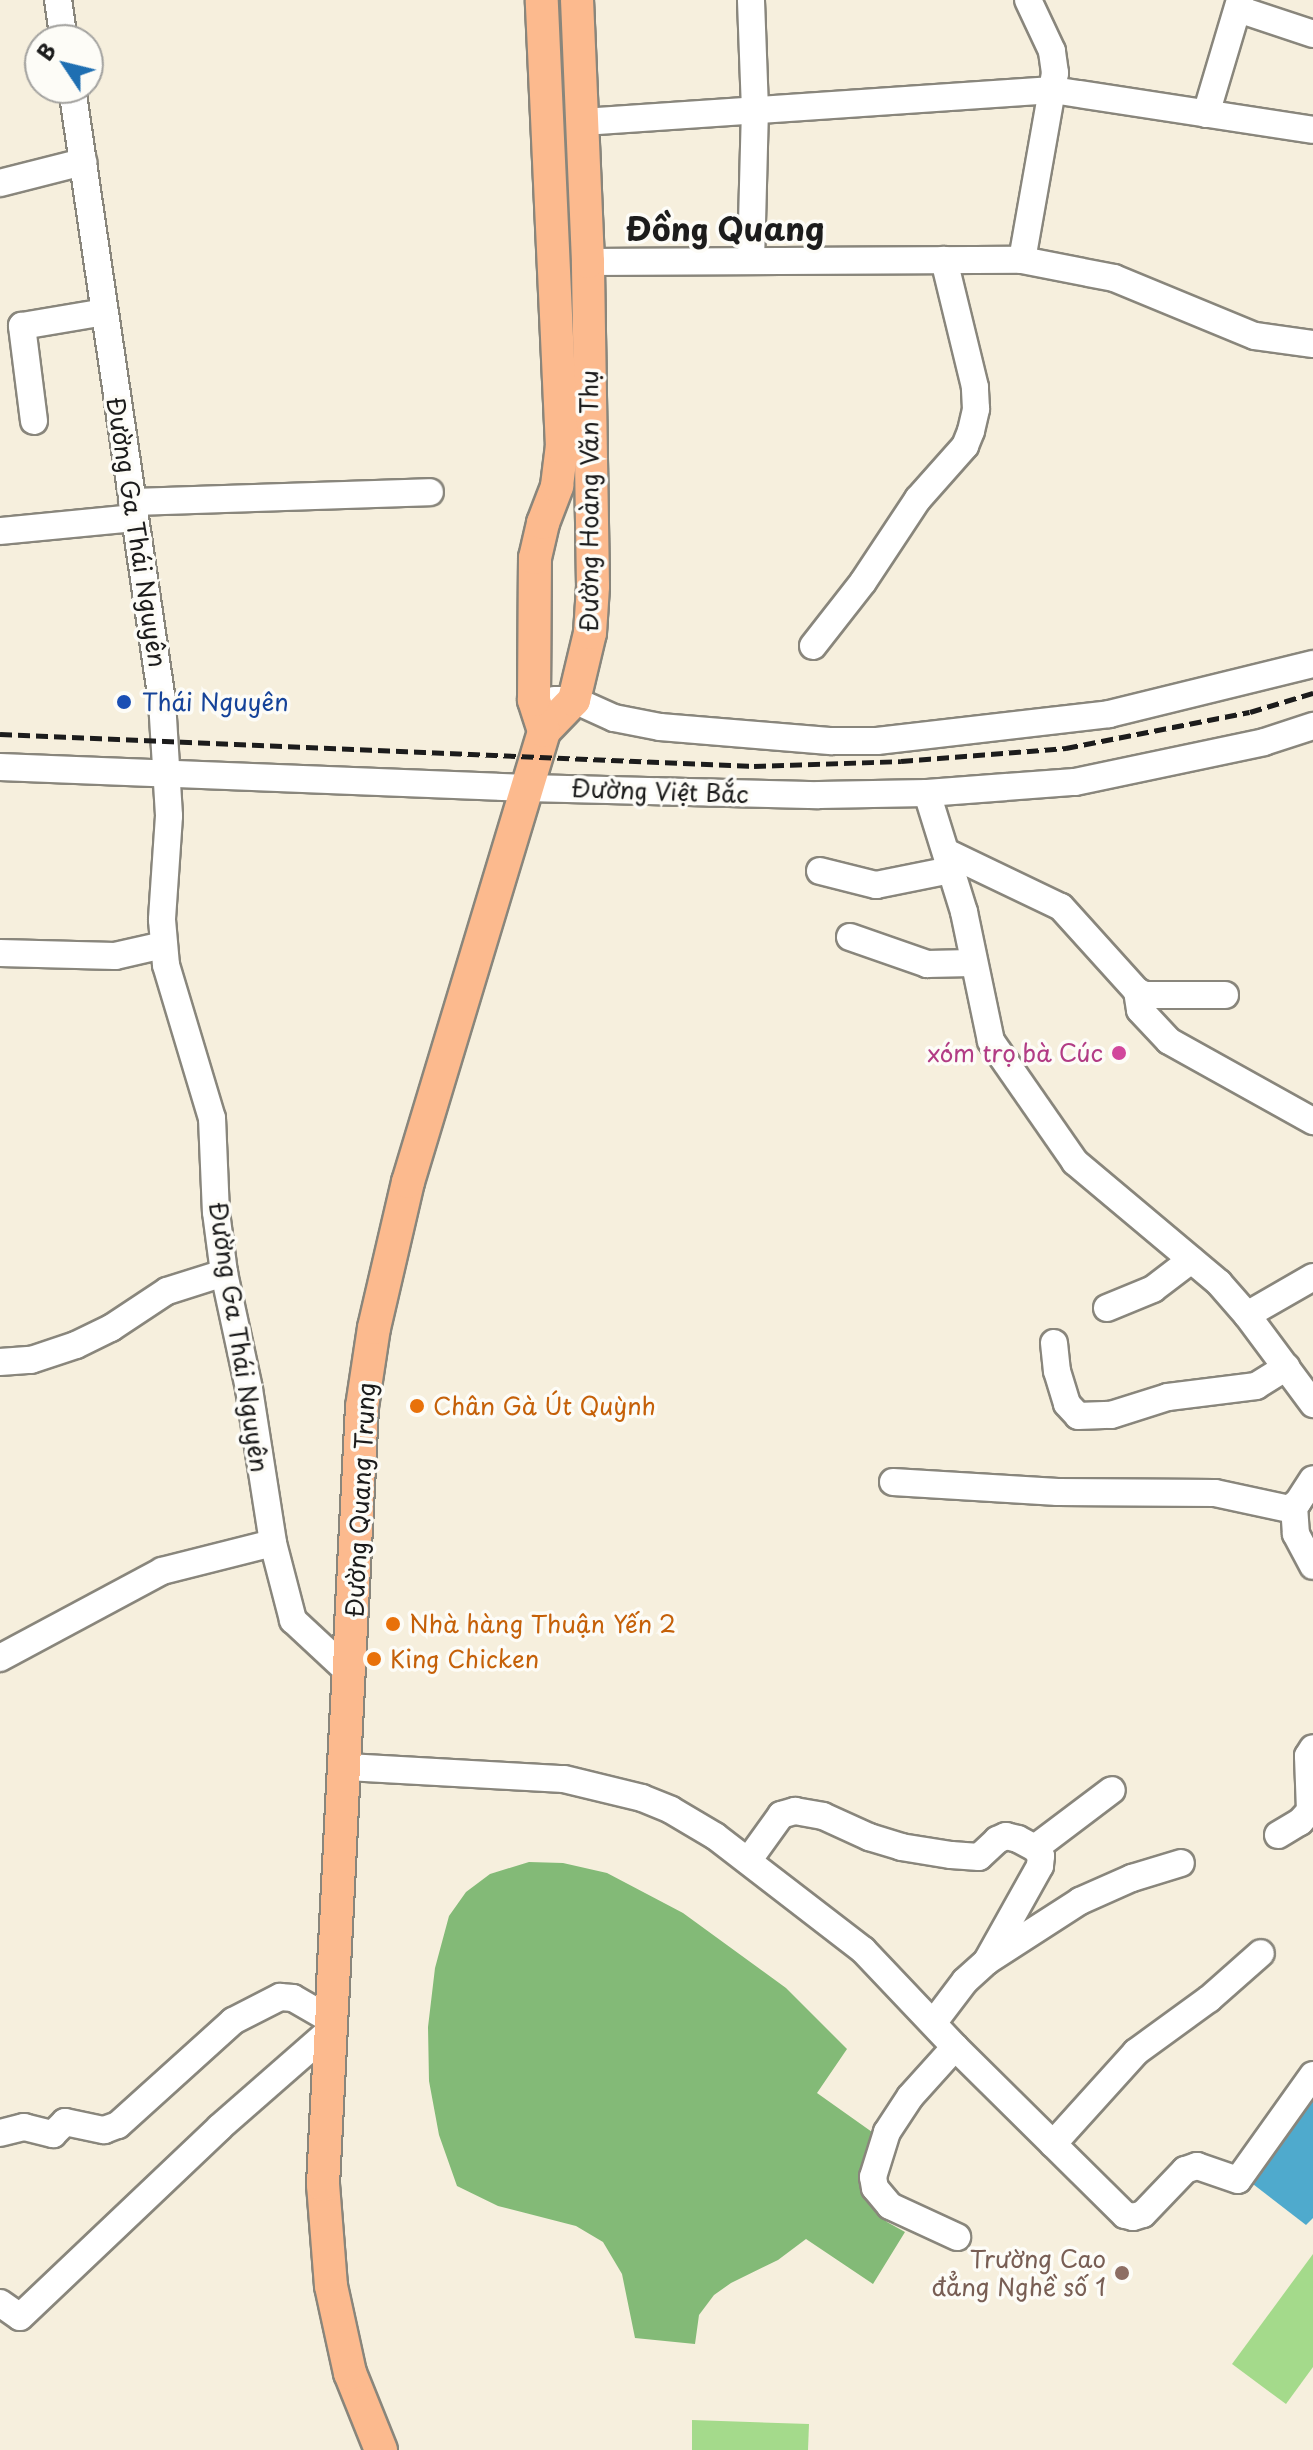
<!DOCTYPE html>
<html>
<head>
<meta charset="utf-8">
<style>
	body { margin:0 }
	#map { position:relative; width:1313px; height:2450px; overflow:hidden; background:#f6efdd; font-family:"Playpen Sans",sans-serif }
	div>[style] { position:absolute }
	.green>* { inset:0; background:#a4da8b }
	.forest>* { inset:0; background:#83ba77 }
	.water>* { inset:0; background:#4faacd }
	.roads { filter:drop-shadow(2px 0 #89867c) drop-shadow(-2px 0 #89867c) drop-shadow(0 2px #89867c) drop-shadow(0 -2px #89867c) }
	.minor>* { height:26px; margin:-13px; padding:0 13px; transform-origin:13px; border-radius:13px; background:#fff }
	.major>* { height:32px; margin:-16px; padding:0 16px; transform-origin:16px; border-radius:16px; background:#fcba8e }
	.rail>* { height:5px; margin-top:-2.5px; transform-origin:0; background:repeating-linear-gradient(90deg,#1c1c1c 0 12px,transparent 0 18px) }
	.dots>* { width:22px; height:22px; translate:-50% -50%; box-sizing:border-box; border:4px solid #fdfcf7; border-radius:50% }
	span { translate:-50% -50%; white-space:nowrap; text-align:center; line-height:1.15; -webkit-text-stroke:7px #fdfcf7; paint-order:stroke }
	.street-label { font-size:24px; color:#1c1c1c }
	.transit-label { font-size:24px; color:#164399 }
	.left { translate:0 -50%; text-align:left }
	.hotel-label { font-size:24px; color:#b23c85 }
	.right { translate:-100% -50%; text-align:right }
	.food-label { font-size:24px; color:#c56008 }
	.education-label { font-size:24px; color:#785e54 }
	.district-label { font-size:32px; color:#1c1c1c; font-weight:700 }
	.north { position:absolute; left:24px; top:24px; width:80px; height:80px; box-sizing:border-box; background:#fdfcf7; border:2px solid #a3a29f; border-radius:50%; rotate:305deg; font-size:22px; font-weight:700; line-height:32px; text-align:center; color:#1c1c1c }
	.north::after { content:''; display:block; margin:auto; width:28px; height:36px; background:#1f6fb2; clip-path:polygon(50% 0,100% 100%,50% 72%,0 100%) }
</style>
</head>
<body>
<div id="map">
	<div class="green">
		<i style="clip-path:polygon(1313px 2254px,1313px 2367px,1286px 2404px,1232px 2364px)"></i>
		<i style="clip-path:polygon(692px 2420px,809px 2424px,808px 2450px,692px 2450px)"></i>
	</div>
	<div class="forest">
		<i style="clip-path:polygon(529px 1862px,563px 1863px,607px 1873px,683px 1913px,786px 1988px,847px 2049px,817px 2093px,872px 2132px,862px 2162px,867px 2197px,887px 2222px,905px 2232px,873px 2284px,806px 2239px,778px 2260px,731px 2283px,714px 2295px,699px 2315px,695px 2344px,635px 2338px,622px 2274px,603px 2242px,576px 2226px,498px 2206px,457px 2186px,439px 2135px,429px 2081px,428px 2027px,435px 1968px,449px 1916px,466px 1892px,490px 1874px)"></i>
	</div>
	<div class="water">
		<i style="clip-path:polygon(1313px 2094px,1313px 2218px,1306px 2225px,1249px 2181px)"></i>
	</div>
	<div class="roads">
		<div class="minor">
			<i style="left:58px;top:0;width:40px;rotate:81.5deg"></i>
			<i style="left:1238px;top:9px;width:79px;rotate:18.4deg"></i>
			<i style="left:72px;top:88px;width:620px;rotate:81.65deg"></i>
			<i style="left:162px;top:701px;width:115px;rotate:86.5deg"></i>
			<i style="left:169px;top:816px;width:104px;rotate:93.9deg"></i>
			<i style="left:162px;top:920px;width:45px;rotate:84.9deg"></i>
			<i style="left:166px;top:965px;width:160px;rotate:73.3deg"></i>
			<i style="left:212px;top:1118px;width:94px;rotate:87.6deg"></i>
			<i style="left:216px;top:1212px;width:62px;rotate:82.5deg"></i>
			<i style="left:224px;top:1273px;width:119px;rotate:77.8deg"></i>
			<i style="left:249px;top:1389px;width:156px;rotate:81.1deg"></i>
			<i style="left:273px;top:1543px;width:80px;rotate:75.4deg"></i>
			<i style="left:293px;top:1620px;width:79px;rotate:43deg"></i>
			<i style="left:1206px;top:114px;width:119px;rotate:-73.4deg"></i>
			<i style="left:583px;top:122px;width:471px;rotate:-3.9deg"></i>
			<i style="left:1053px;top:90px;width:263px;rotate:8.7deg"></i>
			<i style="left:0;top:183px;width:86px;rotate:-14.2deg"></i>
			<i style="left:1022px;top:260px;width:190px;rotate:-80deg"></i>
			<i style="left:1055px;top:73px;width:22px;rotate:-98deg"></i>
			<i style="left:1052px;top:51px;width:56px;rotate:-115.2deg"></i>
			<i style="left:751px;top:261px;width:151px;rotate:-88.5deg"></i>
			<i style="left:755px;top:110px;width:110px;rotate:-92.1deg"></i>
			<i style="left:588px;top:262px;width:434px;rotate:-0.3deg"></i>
			<i style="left:1022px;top:260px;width:94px;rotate:11.1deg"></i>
			<i style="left:1114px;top:278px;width:152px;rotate:22.4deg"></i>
			<i style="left:1255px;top:336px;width:59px;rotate:7.9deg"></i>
			<i style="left:34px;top:421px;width:96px;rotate:-97.2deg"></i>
			<i style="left:22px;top:326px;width:84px;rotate:-9.6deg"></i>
			<i style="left:132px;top:502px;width:298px;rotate:-1.9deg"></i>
			<i style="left:0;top:531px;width:135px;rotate:-5.5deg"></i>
			<i style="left:813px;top:646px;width:81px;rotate:-52deg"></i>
			<i style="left:863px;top:582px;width:100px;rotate:-56.5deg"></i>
			<i style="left:918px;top:499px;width:71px;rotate:-48.4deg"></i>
			<i style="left:965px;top:446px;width:16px;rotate:-68deg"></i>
			<i style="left:971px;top:431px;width:23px;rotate:-77deg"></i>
			<i style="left:976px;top:409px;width:22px;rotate:-93deg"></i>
			<i style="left:975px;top:387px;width:131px;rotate:-103.7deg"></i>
			<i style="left:554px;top:700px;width:20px"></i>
			<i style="left:574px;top:700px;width:44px;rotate:24.2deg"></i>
			<i style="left:614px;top:718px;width:47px;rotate:11.1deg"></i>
			<i style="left:660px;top:727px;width:173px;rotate:4.7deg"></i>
			<i style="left:832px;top:741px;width:45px"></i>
			<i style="left:877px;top:741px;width:234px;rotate:-6.6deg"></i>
			<i style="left:1109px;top:714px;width:210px;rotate:-13.8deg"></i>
			<i style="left:0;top:767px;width:527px;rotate:2.28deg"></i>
			<i style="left:527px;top:788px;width:292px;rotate:1.4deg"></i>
			<i style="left:819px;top:795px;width:108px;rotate:-1.1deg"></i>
			<i style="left:927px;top:793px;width:148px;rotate:-4.3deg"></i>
			<i style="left:1075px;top:782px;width:193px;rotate:-11.9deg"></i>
			<i style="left:1264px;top:742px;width:52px;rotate:-18.1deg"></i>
			<i style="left:927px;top:793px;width:125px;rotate:72.7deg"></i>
			<i style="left:964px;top:912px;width:132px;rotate:78.2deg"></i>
			<i style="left:991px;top:1041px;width:147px;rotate:55.2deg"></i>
			<i style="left:1075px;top:1162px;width:188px;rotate:40deg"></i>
			<i style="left:1219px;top:1283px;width:43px;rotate:48.8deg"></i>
			<i style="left:1247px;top:1315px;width:111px;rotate:53.4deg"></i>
			<i style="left:946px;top:852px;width:127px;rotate:25.6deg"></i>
			<i style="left:1061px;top:907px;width:113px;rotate:47.9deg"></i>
			<i style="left:1137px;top:991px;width:9px;rotate:27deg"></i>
			<i style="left:1145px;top:995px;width:80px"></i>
			<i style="left:820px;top:871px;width:58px;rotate:14deg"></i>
			<i style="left:876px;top:885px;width:76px;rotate:-11.3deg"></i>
			<i style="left:850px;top:937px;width:82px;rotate:19.3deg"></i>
			<i style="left:927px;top:964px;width:45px;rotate:-1.3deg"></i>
			<i style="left:0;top:953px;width:115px;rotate:1.5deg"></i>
			<i style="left:115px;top:956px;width:49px;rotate:-12.9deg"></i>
			<i style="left:1137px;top:991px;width:19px;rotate:81deg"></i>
			<i style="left:1140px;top:1010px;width:42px;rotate:46.9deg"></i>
			<i style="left:1169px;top:1041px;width:165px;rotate:29.1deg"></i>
			<i style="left:1107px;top:1308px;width:50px;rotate:-22.4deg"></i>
			<i style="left:1153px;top:1289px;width:48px;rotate:-37.3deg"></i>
			<i style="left:1247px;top:1315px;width:76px;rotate:-29.9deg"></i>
			<i style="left:1054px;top:1343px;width:28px;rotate:84deg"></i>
			<i style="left:1057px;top:1371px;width:34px;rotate:73deg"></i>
			<i style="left:1067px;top:1404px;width:16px;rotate:47deg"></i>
			<i style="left:1078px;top:1416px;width:33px;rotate:-2deg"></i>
			<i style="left:1111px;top:1415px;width:60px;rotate:-17.5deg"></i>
			<i style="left:1168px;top:1397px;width:89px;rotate:-7.1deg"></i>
			<i style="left:1256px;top:1386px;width:36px;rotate:-32deg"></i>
			<i style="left:0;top:1362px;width:31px;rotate:-4deg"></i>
			<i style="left:31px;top:1360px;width:47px;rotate:-18.4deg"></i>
			<i style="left:76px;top:1345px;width:39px;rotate:-26deg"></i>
			<i style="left:111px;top:1328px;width:67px;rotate:-33.5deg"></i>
			<i style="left:167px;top:1291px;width:60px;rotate:-17.5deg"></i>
			<i style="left:893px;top:1482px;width:165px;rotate:3.5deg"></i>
			<i style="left:1058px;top:1492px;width:157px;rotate:0.4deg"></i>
			<i style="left:1215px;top:1493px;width:76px;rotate:12.2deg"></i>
			<i style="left:1289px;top:1509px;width:11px;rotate:-38deg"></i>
			<i style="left:1298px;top:1502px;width:27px;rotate:-57deg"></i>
			<i style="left:1294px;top:1506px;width:28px;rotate:86deg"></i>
			<i style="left:1296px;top:1534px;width:36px;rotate:62deg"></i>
			<i style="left:0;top:1658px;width:184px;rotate:-28.2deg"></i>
			<i style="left:162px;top:1571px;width:114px;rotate:-14.2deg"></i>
			<i style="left:347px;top:1767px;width:217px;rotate:3.2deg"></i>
			<i style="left:564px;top:1779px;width:80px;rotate:13.7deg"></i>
			<i style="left:642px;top:1798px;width:31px;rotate:22deg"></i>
			<i style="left:671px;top:1810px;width:51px;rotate:30.6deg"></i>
			<i style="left:715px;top:1836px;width:187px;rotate:37.6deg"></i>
			<i style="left:863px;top:1950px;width:134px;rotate:46.5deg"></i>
			<i style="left:955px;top:2047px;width:239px;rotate:44.7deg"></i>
			<i style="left:1125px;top:2215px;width:8px;rotate:14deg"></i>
			<i style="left:1133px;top:2217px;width:10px;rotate:-17deg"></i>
			<i style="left:1143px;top:2214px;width:61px;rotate:-46.3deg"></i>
			<i style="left:1185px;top:2170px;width:13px;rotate:-18deg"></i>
			<i style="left:1197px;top:2166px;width:43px;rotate:18.9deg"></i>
			<i style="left:1238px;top:2180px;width:129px;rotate:-54.5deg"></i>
			<i style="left:1278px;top:1835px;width:26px;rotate:-31deg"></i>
			<i style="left:1300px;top:1822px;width:15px;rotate:-48deg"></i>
			<i style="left:1310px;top:1811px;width:55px;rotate:-92.1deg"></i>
			<i style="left:1308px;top:1756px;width:9px;rotate:-58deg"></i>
			<i style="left:1035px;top:1848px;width:96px;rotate:-37deg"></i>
			<i style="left:748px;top:1861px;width:57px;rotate:-54.3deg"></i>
			<i style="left:781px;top:1815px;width:15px;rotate:-16deg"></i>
			<i style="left:795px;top:1811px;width:28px;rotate:10deg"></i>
			<i style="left:823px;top:1816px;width:51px;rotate:24.5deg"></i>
			<i style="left:869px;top:1837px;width:34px;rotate:17deg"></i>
			<i style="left:901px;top:1847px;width:51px;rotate:9.1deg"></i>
			<i style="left:951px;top:1855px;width:28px;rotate:4deg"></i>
			<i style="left:979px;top:1857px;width:25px;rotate:-43deg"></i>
			<i style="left:997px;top:1840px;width:10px;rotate:-24deg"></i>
			<i style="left:1006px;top:1836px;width:12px;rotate:14deg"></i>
			<i style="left:1018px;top:1839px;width:19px;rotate:28deg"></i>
			<i style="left:1035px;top:1848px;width:10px;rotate:53deg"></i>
			<i style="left:1041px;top:1856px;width:10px;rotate:96deg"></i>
			<i style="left:1040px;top:1866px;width:109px;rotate:119.2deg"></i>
			<i style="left:934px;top:2022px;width:51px;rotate:-52.9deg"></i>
			<i style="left:965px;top:1981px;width:30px;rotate:-42deg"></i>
			<i style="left:987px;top:1961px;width:111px;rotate:-32.8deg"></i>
			<i style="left:1080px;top:1901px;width:57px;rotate:-23.9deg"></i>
			<i style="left:1132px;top:1878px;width:51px;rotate:-17deg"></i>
			<i style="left:955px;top:2047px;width:67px;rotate:132deg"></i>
			<i style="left:910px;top:2097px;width:42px;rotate:123.3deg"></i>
			<i style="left:887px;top:2132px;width:47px;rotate:107.3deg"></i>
			<i style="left:873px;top:2177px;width:11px;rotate:80deg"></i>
			<i style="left:875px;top:2188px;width:23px;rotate:50deg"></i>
			<i style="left:890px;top:2206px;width:74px;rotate:24.8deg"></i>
			<i style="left:0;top:2133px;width:25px;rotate:-14deg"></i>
			<i style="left:24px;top:2127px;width:30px;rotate:14deg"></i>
			<i style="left:53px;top:2134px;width:17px;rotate:-45deg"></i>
			<i style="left:65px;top:2122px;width:40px;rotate:12deg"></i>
			<i style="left:104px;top:2130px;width:15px;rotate:-20deg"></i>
			<i style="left:118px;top:2125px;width:155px;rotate:-42.1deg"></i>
			<i style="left:233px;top:2021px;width:53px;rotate:-27.1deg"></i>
			<i style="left:280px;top:1997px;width:13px;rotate:4deg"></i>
			<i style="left:293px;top:1998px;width:46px;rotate:29.9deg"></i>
			<i style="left:1053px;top:2144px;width:124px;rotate:-47.9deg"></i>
			<i style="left:1136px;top:2052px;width:90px;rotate:-36deg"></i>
			<i style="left:1209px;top:1999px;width:69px;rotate:-41.5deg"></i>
			<i style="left:0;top:2303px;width:24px;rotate:35deg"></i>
			<i style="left:20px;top:2317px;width:276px;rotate:-43.5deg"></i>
			<i style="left:220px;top:2127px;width:149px;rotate:-41.2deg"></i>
		</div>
		<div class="major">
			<i style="left:544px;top:731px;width:43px;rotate:-45.9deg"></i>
			<i style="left:574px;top:700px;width:69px;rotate:-76.6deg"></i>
			<i style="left:590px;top:633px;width:47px;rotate:-86.3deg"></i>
			<i style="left:593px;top:586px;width:324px;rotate:-90.9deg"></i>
			<i style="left:588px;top:262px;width:262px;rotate:-92.4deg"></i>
			<i style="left:381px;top:2450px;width:83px;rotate:-111.9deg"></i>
			<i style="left:350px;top:2373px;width:89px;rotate:-102.3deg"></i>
			<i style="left:331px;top:2286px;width:101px;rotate:-94.5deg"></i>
			<i style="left:323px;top:2185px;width:779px;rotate:-87.13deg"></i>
			<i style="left:362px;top:1407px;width:80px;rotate:-81.4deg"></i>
			<i style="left:374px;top:1328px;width:150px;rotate:-76.9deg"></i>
			<i style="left:408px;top:1182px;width:471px;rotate:-73.2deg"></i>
			<i style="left:544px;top:731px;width:33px;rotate:-108deg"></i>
			<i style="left:534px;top:700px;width:142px;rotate:-89.6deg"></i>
			<i style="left:535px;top:558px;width:36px;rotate:-77deg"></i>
			<i style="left:543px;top:523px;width:40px;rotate:-69deg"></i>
			<i style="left:557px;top:486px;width:39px;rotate:-83deg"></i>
			<i style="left:562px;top:447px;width:447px;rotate:-92.6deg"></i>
		</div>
	</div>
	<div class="rail">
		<i style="left:0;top:734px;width:755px;rotate:2.43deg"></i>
		<i style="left:754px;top:766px;width:147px;rotate:-1.9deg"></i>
		<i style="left:901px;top:761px;width:166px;rotate:-4.5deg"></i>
		<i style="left:1066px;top:748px;width:187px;rotate:-11.1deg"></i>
		<i style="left:1250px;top:712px;width:66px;rotate:-16.8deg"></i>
	</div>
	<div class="dots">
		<i style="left:124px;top:702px;background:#1a4fb4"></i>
		<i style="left:1119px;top:1053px;background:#d1479c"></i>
		<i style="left:417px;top:1406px;background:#e8710a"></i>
		<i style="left:393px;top:1624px;background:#e8710a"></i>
		<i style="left:374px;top:1659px;background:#e8710a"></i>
		<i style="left:1122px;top:2273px;background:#8d6e63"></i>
	</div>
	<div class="street-label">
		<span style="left:589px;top:501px;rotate:-90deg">Đường Hoàng Văn Thụ</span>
		<span style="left:137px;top:532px;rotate:81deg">Đường Ga Thái Nguyên</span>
		<span style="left:660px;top:791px;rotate:2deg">Đường Việt Bắc</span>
		<span style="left:239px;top:1337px;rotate:81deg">Đường Ga Thái Nguyên</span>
		<span style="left:360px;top:1500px;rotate:-87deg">Đường Quang Trung</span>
	</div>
	<div class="transit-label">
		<span class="left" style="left:142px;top:702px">Thái Nguyên</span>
	</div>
	<div class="hotel-label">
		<span class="right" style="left:1103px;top:1053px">xóm trọ bà Cúc</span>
	</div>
	<div class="food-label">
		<span class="left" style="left:433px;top:1406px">Chân Gà Út Quỳnh</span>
		<span class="left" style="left:409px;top:1624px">Nhà hàng Thuận Yến 2</span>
		<span class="left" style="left:390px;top:1659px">King Chicken</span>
	</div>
	<div class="education-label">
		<span class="right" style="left:1106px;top:2273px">Trường Cao<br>đẳng Nghề số 1</span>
	</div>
	<div class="district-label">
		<span style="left:725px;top:228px">Đồng Quang</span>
	</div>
	<div class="north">B</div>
</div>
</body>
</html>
